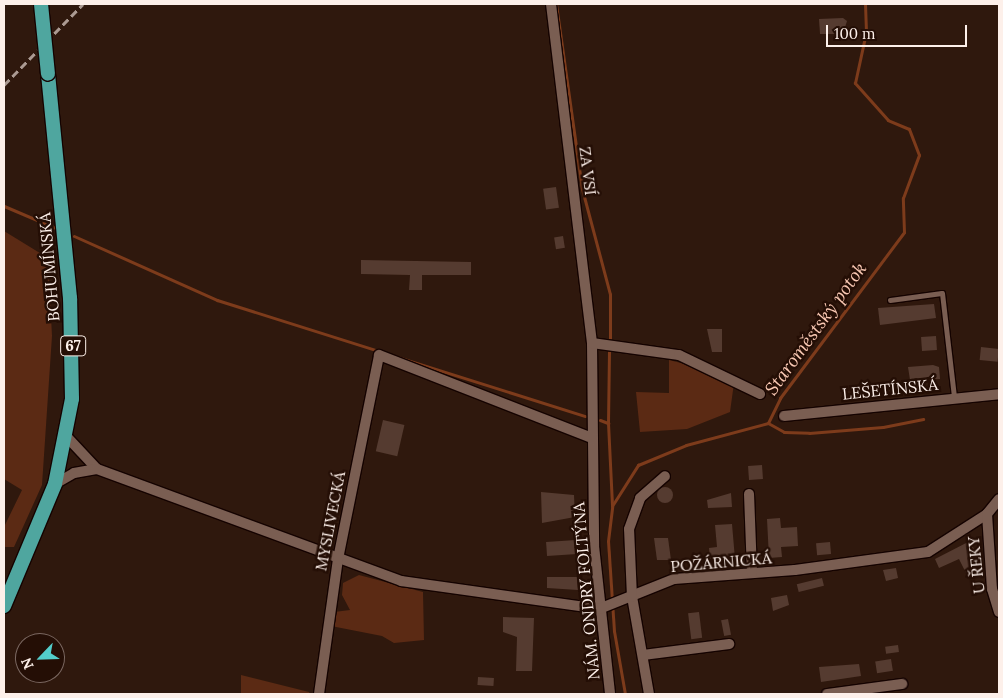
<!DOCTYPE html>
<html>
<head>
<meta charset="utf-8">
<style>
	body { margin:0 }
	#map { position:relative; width:1003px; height:698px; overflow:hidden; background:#2f180d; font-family:Lora,serif }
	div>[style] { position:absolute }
	.green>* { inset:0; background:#5b2a14 }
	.stream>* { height:3px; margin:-1.5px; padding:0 1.5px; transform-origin:1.5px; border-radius:1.5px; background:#7d3b1b }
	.building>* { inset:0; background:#553b30; transform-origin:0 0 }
	.round { border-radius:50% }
	.roads { filter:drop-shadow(1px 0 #150300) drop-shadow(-1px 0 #150300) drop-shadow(0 1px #150300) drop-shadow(0 -1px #150300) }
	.service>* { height:5px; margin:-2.5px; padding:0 2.5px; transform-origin:2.5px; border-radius:2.5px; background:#7a5e52 }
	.minor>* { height:10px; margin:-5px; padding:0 5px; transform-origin:5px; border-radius:5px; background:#7a5e52 }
	.primary>* { height:14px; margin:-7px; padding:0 7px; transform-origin:7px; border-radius:7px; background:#4fa69f }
	.rail>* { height:3px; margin-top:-1.5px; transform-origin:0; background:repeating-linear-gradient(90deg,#ab9a92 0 8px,transparent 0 12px) }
	.bridges { filter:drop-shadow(1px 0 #150300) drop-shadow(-1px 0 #150300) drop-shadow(0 1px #150300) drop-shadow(0 -1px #150300) }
	.primary-bridge>* { height:14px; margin:-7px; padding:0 7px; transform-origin:7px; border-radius:7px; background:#4fa69f }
	span { translate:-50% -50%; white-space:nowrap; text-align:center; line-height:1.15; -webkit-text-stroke:5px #240e05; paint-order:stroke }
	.shield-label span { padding:1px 4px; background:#240e05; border:1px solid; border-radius:4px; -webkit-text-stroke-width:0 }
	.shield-label { font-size:15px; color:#fdf0ea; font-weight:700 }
	.street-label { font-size:16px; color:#fdf0ea }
	.water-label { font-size:18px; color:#f9c8b3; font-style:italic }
	.frame { position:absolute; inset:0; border:5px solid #fdf0ea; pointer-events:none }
	.north { position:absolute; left:15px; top:633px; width:50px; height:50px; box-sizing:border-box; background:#240e05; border:1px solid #7b6861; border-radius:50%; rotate:246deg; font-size:14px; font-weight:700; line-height:20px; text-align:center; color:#fdf0ea }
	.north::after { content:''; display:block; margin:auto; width:18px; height:22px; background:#53cdca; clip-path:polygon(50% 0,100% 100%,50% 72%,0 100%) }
	.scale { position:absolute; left:826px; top:25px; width:141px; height:22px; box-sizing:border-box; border:2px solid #fdf0ea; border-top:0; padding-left:6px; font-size:15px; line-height:18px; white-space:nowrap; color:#fdf0ea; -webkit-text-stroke:4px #240e05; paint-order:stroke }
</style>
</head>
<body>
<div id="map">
	<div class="green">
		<i style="clip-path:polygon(4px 231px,48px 258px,52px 336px,42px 485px,14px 547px,4px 547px,4px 527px,22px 490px,4px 479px)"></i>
		<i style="clip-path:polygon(669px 360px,713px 371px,734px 383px,730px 412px,687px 429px,640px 432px,636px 392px,669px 393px)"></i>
		<i style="clip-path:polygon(359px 575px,423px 592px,424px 640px,394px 643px,382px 636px,331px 626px,334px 612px,350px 610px,342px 595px,343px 583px)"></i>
		<i style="clip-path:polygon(241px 675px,309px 692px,310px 694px,241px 694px)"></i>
	</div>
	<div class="stream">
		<i style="left:556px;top:4px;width:187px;rotate:82deg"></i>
		<i style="left:582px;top:189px;width:109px;rotate:75.1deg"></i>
		<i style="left:610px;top:294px;width:46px;rotate:90deg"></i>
		<i style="left:4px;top:206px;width:59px;rotate:23.1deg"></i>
		<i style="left:74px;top:236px;width:157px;rotate:24.1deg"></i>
		<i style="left:217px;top:300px;width:386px;rotate:17.5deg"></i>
		<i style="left:600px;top:420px;width:9px;rotate:21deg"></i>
		<i style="left:608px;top:423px;width:83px;rotate:87.2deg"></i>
		<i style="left:608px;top:423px;width:73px;rotate:-89.2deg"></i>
		<i style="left:768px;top:423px;width:18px;rotate:29deg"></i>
		<i style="left:784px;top:432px;width:25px;rotate:2deg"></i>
		<i style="left:809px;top:433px;width:74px;rotate:-4.6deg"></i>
		<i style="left:883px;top:427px;width:41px;rotate:-11.3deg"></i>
		<i style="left:625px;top:694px;width:64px;rotate:-99.9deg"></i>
		<i style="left:614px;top:631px;width:90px;rotate:-93.8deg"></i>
		<i style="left:608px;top:541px;width:35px;rotate:-83deg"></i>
		<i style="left:612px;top:506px;width:49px;rotate:-57.6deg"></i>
		<i style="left:638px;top:465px;width:52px;rotate:-22.6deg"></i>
		<i style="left:686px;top:445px;width:85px;rotate:-15deg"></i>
		<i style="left:768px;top:423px;width:28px;rotate:-64deg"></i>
		<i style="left:780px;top:398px;width:207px;rotate:-53.2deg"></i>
		<i style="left:904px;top:232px;width:34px;rotate:-92deg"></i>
		<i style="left:903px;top:198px;width:46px;rotate:-69.6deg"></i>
		<i style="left:919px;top:155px;width:28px;rotate:-111deg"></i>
		<i style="left:909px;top:129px;width:23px;rotate:-157deg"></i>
		<i style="left:888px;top:120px;width:50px;rotate:-131.7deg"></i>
		<i style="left:855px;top:83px;width:52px;rotate:-77.8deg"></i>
		<i style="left:866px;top:32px;width:28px;rotate:-92deg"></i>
	</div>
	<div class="building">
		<i style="clip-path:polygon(843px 18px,847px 21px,843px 34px,820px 34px,819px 19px)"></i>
		<i style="left:556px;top:187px;width:21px;height:13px;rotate:82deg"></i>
		<i style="left:563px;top:236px;width:12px;height:9px;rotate:81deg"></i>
		<i style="clip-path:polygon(361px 260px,471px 262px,471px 275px,422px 275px,422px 290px,409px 290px,410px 275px,361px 274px)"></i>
		<i style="clip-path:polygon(934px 304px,936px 318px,880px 325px,878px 308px)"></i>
		<i style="clip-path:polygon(707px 329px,722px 329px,722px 352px,712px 352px)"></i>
		<i style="left:936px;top:336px;width:14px;height:15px;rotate:86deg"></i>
		<i style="left:981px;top:347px;width:18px;height:13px;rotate:6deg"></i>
		<i style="clip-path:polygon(933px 365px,939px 367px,940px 379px,910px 380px,908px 367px)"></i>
		<i style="left:383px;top:420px;width:22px;height:32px;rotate:13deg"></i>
		<i style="left:762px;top:465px;width:14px;height:14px;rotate:86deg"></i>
		<i class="round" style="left:657px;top:487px;width:16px;height:16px"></i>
		<i style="clip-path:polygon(541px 492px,574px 495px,575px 517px,542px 523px)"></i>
		<i style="clip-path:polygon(731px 493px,732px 507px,708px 508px,707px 500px)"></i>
		<i style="clip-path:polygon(780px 518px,781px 528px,797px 527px,798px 546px,781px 547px,782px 557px,769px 558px,767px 519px)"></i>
		<i style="clip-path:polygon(732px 524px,735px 559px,710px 559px,709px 548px,717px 547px,715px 525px)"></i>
		<i style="clip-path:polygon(654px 538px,668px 538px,671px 560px,657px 560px)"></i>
		<i style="left:576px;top:540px;width:14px;height:30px;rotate:86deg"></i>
		<i style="clip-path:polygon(970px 541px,982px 566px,966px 573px,959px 559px,939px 568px,935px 559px)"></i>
		<i style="left:830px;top:542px;width:12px;height:14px;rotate:85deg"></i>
		<i style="clip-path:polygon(896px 568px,898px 578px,886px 581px,883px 570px)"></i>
		<i style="clip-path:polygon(547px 577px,577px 577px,578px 590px,547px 588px)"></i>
		<i style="left:822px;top:578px;width:8px;height:26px;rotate:76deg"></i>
		<i style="clip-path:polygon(787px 595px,789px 605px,773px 611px,771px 598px)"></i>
		<i style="left:699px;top:612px;width:26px;height:11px;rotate:83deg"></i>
		<i style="clip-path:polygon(503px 617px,534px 618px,532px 671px,516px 671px,517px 637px,503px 632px)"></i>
		<i style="left:728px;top:619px;width:16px;height:7px;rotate:79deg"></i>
		<i style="left:898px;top:645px;width:7px;height:13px;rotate:82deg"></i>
		<i style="left:891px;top:659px;width:12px;height:16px;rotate:81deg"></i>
		<i style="clip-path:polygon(859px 664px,861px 676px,821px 682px,819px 667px)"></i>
		<i style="left:478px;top:677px;width:16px;height:8px;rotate:4deg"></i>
	</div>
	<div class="roads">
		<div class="service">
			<i style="left:890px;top:300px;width:52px;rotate:-7.7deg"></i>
			<i style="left:942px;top:293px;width:105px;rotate:83.4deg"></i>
		</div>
		<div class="minor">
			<i style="left:551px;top:4px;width:341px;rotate:83.1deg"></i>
			<i style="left:592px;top:343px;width:203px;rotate:89.4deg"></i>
			<i style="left:594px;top:546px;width:149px;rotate:83.8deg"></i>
			<i style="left:592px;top:343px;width:88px;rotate:7.9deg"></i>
			<i style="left:679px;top:355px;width:90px;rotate:25.7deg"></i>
			<i style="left:784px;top:416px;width:216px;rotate:-5.8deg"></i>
			<i style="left:67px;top:437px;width:44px;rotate:46.8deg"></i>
			<i style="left:55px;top:484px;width:22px;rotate:-30deg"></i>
			<i style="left:74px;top:473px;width:23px;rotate:-10deg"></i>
			<i style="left:97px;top:469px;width:324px;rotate:20.2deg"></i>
			<i style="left:401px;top:581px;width:200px;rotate:8deg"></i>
			<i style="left:599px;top:609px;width:81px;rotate:-21.8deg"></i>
			<i style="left:674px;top:579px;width:121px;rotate:-4.3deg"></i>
			<i style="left:795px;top:570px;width:134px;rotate:-7.7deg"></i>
			<i style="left:928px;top:552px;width:70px;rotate:-32.8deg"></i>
			<i style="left:987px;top:514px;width:19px;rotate:-51deg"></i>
			<i style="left:749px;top:494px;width:79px;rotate:87.8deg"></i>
			<i style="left:987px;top:514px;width:75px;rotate:86.2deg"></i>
			<i style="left:992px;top:589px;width:24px;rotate:73deg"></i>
			<i style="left:643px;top:655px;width:87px;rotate:-7.3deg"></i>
			<i style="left:319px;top:694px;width:136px;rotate:-82deg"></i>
			<i style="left:338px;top:559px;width:208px;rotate:-78.6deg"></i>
			<i style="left:379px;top:355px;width:229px;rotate:21.3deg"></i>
			<i style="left:649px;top:694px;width:98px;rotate:-99.9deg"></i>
			<i style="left:632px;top:597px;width:68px;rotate:-92.5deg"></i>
			<i style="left:629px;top:529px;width:33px;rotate:-70deg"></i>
			<i style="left:640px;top:498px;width:33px;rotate:-41deg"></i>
			<i style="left:827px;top:694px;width:76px;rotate:-7.6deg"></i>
		</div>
		<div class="primary">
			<i style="left:4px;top:606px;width:132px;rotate:-67.3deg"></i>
			<i style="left:55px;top:484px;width:87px;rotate:-78.7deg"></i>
			<i style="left:72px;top:399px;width:101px;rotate:-91.1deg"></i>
			<i style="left:70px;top:298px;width:225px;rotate:-95.6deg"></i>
		</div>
	</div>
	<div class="rail">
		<i style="left:4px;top:85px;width:113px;rotate:-45.7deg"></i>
	</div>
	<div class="bridges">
		<div class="primary-bridge">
			<i style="left:41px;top:4px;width:70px;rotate:84.3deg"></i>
		</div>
	</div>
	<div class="shield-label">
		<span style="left:73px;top:346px">67</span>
	</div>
	<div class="street-label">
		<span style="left:588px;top:171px;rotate:83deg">ZA VSÍ</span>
		<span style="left:49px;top:267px;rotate:-95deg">BOHUMÍNSKÁ</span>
		<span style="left:890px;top:389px;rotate:-6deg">LEŠETÍNSKÁ</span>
		<span style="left:330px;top:521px;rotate:-79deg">MYSLIVECKÁ</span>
		<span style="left:721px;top:562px;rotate:-5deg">POŽÁRNICKÁ</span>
		<span style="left:976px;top:565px;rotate:-96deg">U ŘEKY</span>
		<span style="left:586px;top:591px;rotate:-95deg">NÁM. ONDRY FOLTÝNA</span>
	</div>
	<div class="water-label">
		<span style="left:816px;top:329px;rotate:-54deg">Staroměstský potok</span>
	</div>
	<div class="frame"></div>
	<div class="north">N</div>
	<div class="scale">100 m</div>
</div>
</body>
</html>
